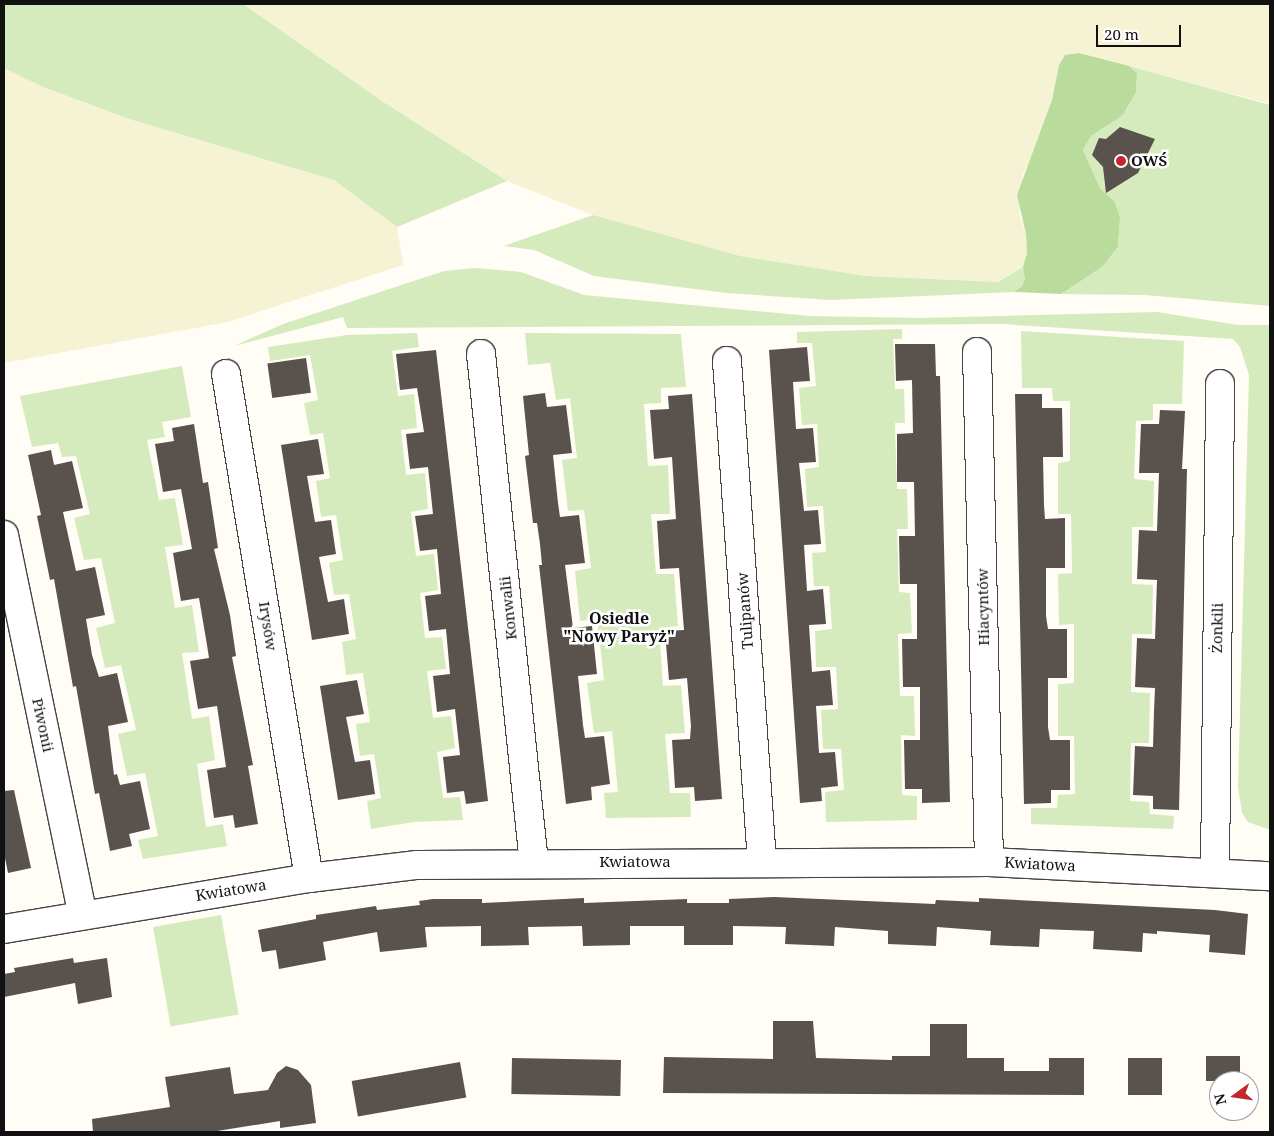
<!DOCTYPE html>
<html>
<head>
<meta charset="utf-8">
<style>
	body { margin:0 }
	#map { position:relative; width:1274px; height:1136px; overflow:hidden; background:#fffdf5; font-family:"Noto Serif",serif }
	div>[style] { position:absolute }
	.farmland>* { inset:0; background:#f6f3d4 }
	.green>* { inset:0; background:#d5ebbd; transform-origin:0 0 }
	.forest>* { inset:0; background:#b9dc9c }
	.building>* { inset:0; background:#5a524d; transform-origin:0 0 }
	.roads { filter:drop-shadow(1px 0 #444) drop-shadow(-1px 0 #444) drop-shadow(0 1px #444) drop-shadow(0 -1px #444) }
	.minor>* { height:28px; margin:-14px; padding:0 14px; transform-origin:14px; border-radius:14px; background:#fff }
	.dots>* { width:14px; height:14px; translate:-50% -50%; box-sizing:border-box; border:2px solid #fff; border-radius:50% }
	span { translate:-50% -50%; white-space:nowrap; text-align:center; line-height:1.15; -webkit-text-stroke:5px #fff; paint-order:stroke }
	.poi-label { font-size:15px; color:#111; font-weight:700 }
	.left { translate:0 -50%; text-align:left }
	.street-label { font-size:15px; color:#111 }
	.neighbourhood-label { font-size:16px; color:#111; font-weight:700 }
	.frame { position:absolute; inset:0; border:5px solid #111; pointer-events:none }
	.north { position:absolute; left:1209px; top:1071px; width:50px; height:50px; box-sizing:border-box; background:#fff; border:1px solid #a0a0a0; border-radius:50%; rotate:256deg; font-size:14px; font-weight:700; line-height:20px; text-align:center; color:#111 }
	.north::after { content:''; display:block; margin:auto; width:18px; height:22px; background:#c4262e; clip-path:polygon(50% 0,100% 100%,50% 72%,0 100%) }
	.scale { position:absolute; left:1096px; top:25px; width:85px; height:22px; box-sizing:border-box; border:2px solid #111; border-top:0; padding-left:6px; font-size:15px; line-height:18px; white-space:nowrap; color:#111; -webkit-text-stroke:4px #fff; paint-order:stroke }
</style>
</head>
<body>
<div id="map">
	<div class="farmland">
		<i style="clip-path:polygon(243px 4px,1270px 4px,1270px 104px,1079px 53px,1059px 65px,1052px 100px,1035px 151px,1023px 174px,1019px 214px,1026px 234px,1027px 253px,1023px 267px,998px 282px,866px 276px,740px 256px,692px 245px,593px 215px,507px 181px,385px 103px)"></i>
		<i style="clip-path:polygon(4px 68px,43px 87px,129px 119px,334px 180px,397px 227px,403px 265px,228px 322px,4px 363px)"></i>
	</div>
	<div class="green">
		<i style="clip-path:polygon(4px 4px,243px 4px,385px 103px,507px 181px,397px 227px,334px 180px,129px 119px,43px 87px,4px 68px)"></i>
		<i style="clip-path:polygon(1129px 66px,1270px 105px,1270px 306px,1145px 295px,1061px 294px,1102px 267px,1118px 247px,1120px 217px,1115px 202px,1100px 188px,1083px 150px,1091px 136px,1123px 115px,1129px 105px,1130px 97px,1136px 92px,1137px 73px)"></i>
		<i style="clip-path:polygon(593px 215px,740px 256px,866px 276px,998px 282px,1023px 267px,1025px 279px,1022px 286px,1014px 292px,831px 300px,726px 293px,594px 276px,534px 250px,504px 246px)"></i>
		<i style="clip-path:polygon(475px 268px,521px 272px,584px 295px,809px 316px,921px 318px,1157px 312px,1238px 325px,1270px 325px,1270px 830px,1248px 822px,1242px 813px,1238px 787px,1249px 375px,1240px 347px,1233px 339px,1002px 324px,347px 328px,343px 317px,234px 346px,283px 324px,444px 271px)"></i>
		<i style="clip-path:polygon(902px 329px,902px 339px,893px 339px,895px 389px,904px 389px,905px 423px,895px 423px,897px 489px,907px 489px,908px 529px,897px 529px,899px 592px,910px 593px,912px 633px,898px 634px,900px 696px,914px 696px,915px 736px,901px 735px,902px 795px,917px 796px,917px 820px,826px 822px,825px 792px,844px 790px,841px 749px,823px 749px,821px 710px,838px 709px,836px 667px,816px 667px,815px 631px,832px 629px,829px 586px,814px 586px,812px 553px,826px 552px,823px 506px,807px 507px,805px 469px,819px 467px,817px 424px,802px 425px,799px 388px,816px 386px,812px 343px,797px 343px,797px 332px)"></i>
		<i style="clip-path:polygon(1021px 331px,1184px 341px,1182px 404px,1153px 404px,1153px 420px,1136px 421px,1134px 479px,1154px 481px,1153px 527px,1132px 527px,1132px 584px,1153px 585px,1152px 634px,1132px 634px,1131px 692px,1150px 693px,1149px 743px,1131px 743px,1130px 801px,1149px 802px,1150px 814px,1174px 816px,1173px 829px,1031px 824px,1031px 808px,1057px 808px,1058px 795px,1075px 794px,1074px 736px,1058px 736px,1058px 684px,1074px 683px,1074px 624px,1059px 625px,1058px 574px,1072px 573px,1071px 514px,1058px 514px,1058px 463px,1070px 461px,1070px 401px,1053px 401px,1052px 388px,1022px 388px)"></i>
		<i style="clip-path:polygon(417px 333px,419px 347px,392px 351px,398px 396px,414px 394px,417px 428px,401px 430px,406px 475px,425px 473px,428px 509px,411px 512px,416px 556px,434px 554px,438px 590px,420px 593px,425px 638px,442px 637px,446px 669px,427px 671px,433px 718px,451px 716px,455px 748px,437px 752px,443px 798px,460px 797px,463px 820px,414px 822px,371px 829px,367px 801px,381px 798px,374px 754px,360px 756px,356px 724px,370px 722px,363px 673px,346px 675px,342px 642px,356px 639px,349px 594px,334px 595px,329px 563px,343px 560px,336px 515px,321px 517px,316px 481px,330px 478px,323px 433px,310px 435px,304px 403px,318px 400px,310px 355px,270px 361px,268px 347px,347px 335px)"></i>
		<i style="clip-path:polygon(525px 333px,681px 334px,686px 387px,661px 388px,661px 403px,644px 404px,648px 466px,668px 465px,670px 514px,651px 514px,656px 574px,674px 574px,678px 626px,659px 628px,663px 686px,681px 685px,685px 733px,665px 734px,670px 793px,690px 793px,691px 817px,606px 818px,604px 793px,618px 792px,612px 731px,594px 733px,587px 683px,604px 680px,597px 619px,580px 621px,575px 571px,591px 568px,584px 510px,568px 511px,562px 460px,577px 458px,570px 398px,556px 400px,550px 363px,528px 365px)"></i>
		<i style="clip-path:polygon(182px 366px,191px 417px,162px 422px,165px 437px,147px 440px,159px 500px,175px 498px,183px 545px,165px 547px,175px 608px,192px 605px,199px 652px,182px 653px,192px 719px,209px 716px,215px 760px,197px 764px,206px 827px,223px 824px,227px 846px,143px 859px,138px 840px,158px 836px,145px 773px,127px 776px,118px 734px,136px 730px,121px 665px,105px 668px,96px 628px,115px 623px,101px 558px,84px 560px,74px 518px,90px 514px,76px 456px,62px 457px,58px 443px,32px 447px,20px 396px)"></i>
		<i style="left:221px;top:915px;width:101px;height:69px;rotate:80deg"></i>
	</div>
	<div class="forest">
		<i style="clip-path:polygon(1079px 53px,1129px 66px,1137px 73px,1136px 92px,1123px 115px,1091px 136px,1083px 150px,1100px 188px,1115px 202px,1120px 217px,1118px 247px,1102px 267px,1061px 294px,1014px 292px,1022px 286px,1025px 279px,1023px 267px,1027px 253px,1026px 234px,1017px 195px,1052px 100px,1059px 65px,1065px 55px)"></i>
	</div>
	<div class="building">
		<i style="clip-path:polygon(1120px 127px,1155px 139px,1138px 173px,1106px 193px,1103px 167px,1092px 155px,1099px 138px,1106px 139px)"></i>
		<i style="clip-path:polygon(895px 344px,935px 344px,936px 376px,940px 376px,950px 802px,922px 803px,922px 789px,905px 789px,904px 740px,920px 740px,920px 687px,903px 687px,902px 639px,917px 639px,917px 584px,900px 584px,899px 536px,915px 536px,914px 482px,897px 482px,897px 434px,913px 433px,912px 380px,896px 381px)"></i>
		<i style="clip-path:polygon(807px 347px,810px 381px,793px 382px,796px 429px,813px 428px,816px 462px,799px 463px,804px 511px,818px 510px,821px 544px,804px 545px,807px 591px,823px 589px,826px 624px,809px 625px,812px 672px,830px 670px,833px 705px,816px 706px,819px 753px,835px 752px,838px 786px,821px 788px,822px 801px,800px 803px,769px 350px)"></i>
		<i style="clip-path:polygon(436px 350px,488px 801px,466px 804px,464px 791px,447px 793px,443px 757px,460px 755px,455px 709px,437px 712px,433px 676px,450px 674px,446px 629px,429px 631px,425px 596px,441px 594px,437px 549px,420px 551px,415px 516px,433px 514px,428px 467px,410px 469px,406px 434px,424px 432px,417px 388px,400px 390px,396px 354px)"></i>
		<i style="left:306px;top:358px;width:35px;height:39px;rotate:82deg"></i>
		<i style="clip-path:polygon(545px 393px,547px 407px,566px 405px,572px 453px,553px 455px,558px 503px,560px 517px,579px 515px,585px 563px,565px 565px,573px 628px,592px 626px,597px 674px,578px 676px,583px 725px,585px 738px,604px 736px,610px 784px,591px 787px,592px 800px,566px 804px,539px 565px,542px 565px,540px 544px,537px 523px,533px 523px,525px 456px,529px 455px,523px 396px)"></i>
		<i style="clip-path:polygon(692px 394px,722px 799px,695px 801px,694px 787px,675px 788px,672px 740px,690px 739px,691px 726px,687px 678px,669px 680px,667px 656px,665px 631px,684px 630px,679px 568px,660px 569px,657px 521px,676px 519px,672px 457px,654px 459px,650px 410px,669px 409px,668px 396px)"></i>
		<i style="clip-path:polygon(1015px 394px,1042px 394px,1042px 408px,1062px 408px,1063px 457px,1043px 457px,1044px 505px,1045px 519px,1065px 518px,1065px 568px,1046px 568px,1046px 616px,1048px 629px,1067px 629px,1067px 678px,1048px 678px,1048px 727px,1050px 740px,1070px 740px,1070px 790px,1051px 790px,1051px 803px,1024px 804px)"></i>
		<i style="clip-path:polygon(1160px 410px,1185px 411px,1182px 469px,1187px 469px,1179px 810px,1153px 809px,1153px 796px,1133px 795px,1135px 746px,1153px 747px,1154px 711px,1155px 688px,1135px 687px,1137px 638px,1155px 639px,1157px 580px,1137px 579px,1139px 530px,1157px 531px,1159px 473px,1139px 473px,1141px 424px,1159px 424px)"></i>
		<i style="clip-path:polygon(194px 424px,203px 483px,208px 482px,218px 548px,214px 549px,230px 615px,236px 656px,232px 657px,253px 765px,248px 766px,258px 824px,235px 828px,233px 815px,214px 818px,207px 770px,226px 767px,217px 706px,198px 709px,190px 661px,209px 658px,207px 645px,199px 598px,181px 601px,173px 553px,192px 549px,181px 489px,163px 492px,155px 444px,174px 441px,172px 428px)"></i>
		<i style="clip-path:polygon(318px 439px,324px 474px,307px 476px,315px 522px,331px 520px,336px 554px,319px 557px,328px 602px,344px 599px,349px 634px,312px 640px,281px 445px)"></i>
		<i style="clip-path:polygon(51px 450px,54px 465px,72px 461px,83px 508px,63px 512px,76px 571px,95px 567px,105px 615px,86px 619px,92px 655px,99px 677px,117px 673px,128px 722px,108px 726px,114px 775px,117px 774px,120px 785px,140px 781px,150px 829px,129px 834px,132px 846px,110px 851px,99px 793px,95px 794px,76px 686px,73px 687px,54px 579px,50px 580px,37px 516px,41px 515px,28px 455px)"></i>
		<i style="clip-path:polygon(357px 680px,364px 714px,346px 717px,355px 762px,370px 760px,375px 794px,338px 800px,320px 686px)"></i>
		<i style="clip-path:polygon(14px 790px,31px 868px,8px 873px,4px 853px,4px 791px)"></i>
		<i style="clip-path:polygon(774px 897px,935px 904px,936px 900px,979px 902px,979px 898px,1215px 910px,1248px 914px,1245px 955px,1209px 952px,1210px 935px,1157px 931px,1157px 934px,1143px 933px,1142px 952px,1093px 949px,1094px 931px,1040px 929px,1039px 947px,990px 945px,991px 931px,937px 927px,936px 946px,888px 944px,888px 931px,835px 927px,834px 946px,785px 944px,786px 927px,733px 926px,733px 945px,684px 945px,684px 926px,630px 926px,630px 945px,583px 946px,582px 926px,528px 927px,529px 945px,481px 946px,481px 926px,425px 927px,427px 947px,380px 952px,377px 932px,323px 942px,326px 960px,279px 969px,276px 950px,262px 952px,258px 930px,316px 919px,316px 915px,376px 906px,377px 910px,420px 905px,419px 901px,433px 899px,482px 899px,482px 903px,584px 898px,584px 903px,687px 899px,687px 903px,729px 903px,729px 899px)"></i>
		<i style="clip-path:polygon(73px 958px,74px 963px,107px 958px,112px 997px,78px 1004px,75px 983px,4px 997px,4px 974px,15px 972px,14px 968px)"></i>
		<i style="clip-path:polygon(773px 1021px,813px 1021px,816px 1058px,892px 1060px,892px 1056px,930px 1056px,930px 1024px,967px 1024px,967px 1058px,1004px 1058px,1004px 1071px,1049px 1071px,1049px 1058px,1084px 1058px,1084px 1095px,663px 1093px,664px 1057px,773px 1059px)"></i>
		<i style="left:1240px;top:1056px;width:25px;height:34px;rotate:90deg"></i>
		<i style="left:512px;top:1058px;width:109px;height:36px;rotate:1deg"></i>
		<i style="left:1128px;top:1058px;width:34px;height:37px"></i>
		<i style="left:460px;top:1062px;width:36px;height:110px;rotate:80deg"></i>
		<i style="clip-path:polygon(286px 1066px,298px 1070px,311px 1085px,316px 1123px,280px 1128px,280px 1121px,211px 1132px,93px 1132px,92px 1119px,170px 1107px,165px 1077px,230px 1067px,234px 1094px,268px 1090px,277px 1073px)"></i>
	</div>
	<div class="roads">
		<div class="minor">
			<i style="left:977px;top:352px;width:510px;rotate:88.65deg"></i>
			<i style="left:481px;top:354px;width:512px;rotate:84.06deg"></i>
			<i style="left:727px;top:361px;width:501px;rotate:86deg"></i>
			<i style="left:226px;top:374px;width:511px;rotate:80.65deg"></i>
			<i style="left:4px;top:535px;width:388px;rotate:78.3deg"></i>
			<i style="left:1215px;top:872px;width:488px;rotate:-89.4deg"></i>
			<i style="left:4px;top:929px;width:309px;rotate:-9.5deg"></i>
			<i style="left:309px;top:878px;width:109px;rotate:-6.9deg"></i>
			<i style="left:417px;top:865px;width:572px;rotate:-0.3deg"></i>
			<i style="left:989px;top:862px;width:281px;rotate:2.9deg"></i>
		</div>
	</div>
	<div class="dots">
		<i style="left:1121px;top:161px;background:#c4262e"></i>
	</div>
	<div class="poi-label">
		<span class="left" style="left:1131px;top:161px">OWŚ</span>
	</div>
	<div class="street-label">
		<span style="left:983px;top:607px;rotate:-91deg">Hiacyntów</span>
		<span style="left:508px;top:608px;rotate:-96deg">Konwalii</span>
		<span style="left:745px;top:611px;rotate:-94deg">Tulipanów</span>
		<span style="left:268px;top:626px;rotate:81deg">Irysów</span>
		<span style="left:1217px;top:628px;rotate:-89deg">Żonkili</span>
		<span style="left:43px;top:725px;rotate:78deg">Piwonii</span>
		<span style="left:635px;top:862px">Kwiatowa</span>
		<span style="left:1040px;top:864px;rotate:3deg">Kwiatowa</span>
		<span style="left:231px;top:890px;rotate:-9deg">Kwiatowa</span>
	</div>
	<div class="neighbourhood-label">
		<span style="left:619px;top:627px">Osiedle<br>"Nowy Paryż"</span>
	</div>
	<div class="frame"></div>
	<div class="north">N</div>
	<div class="scale">20 m</div>
</div>
</body>
</html>
